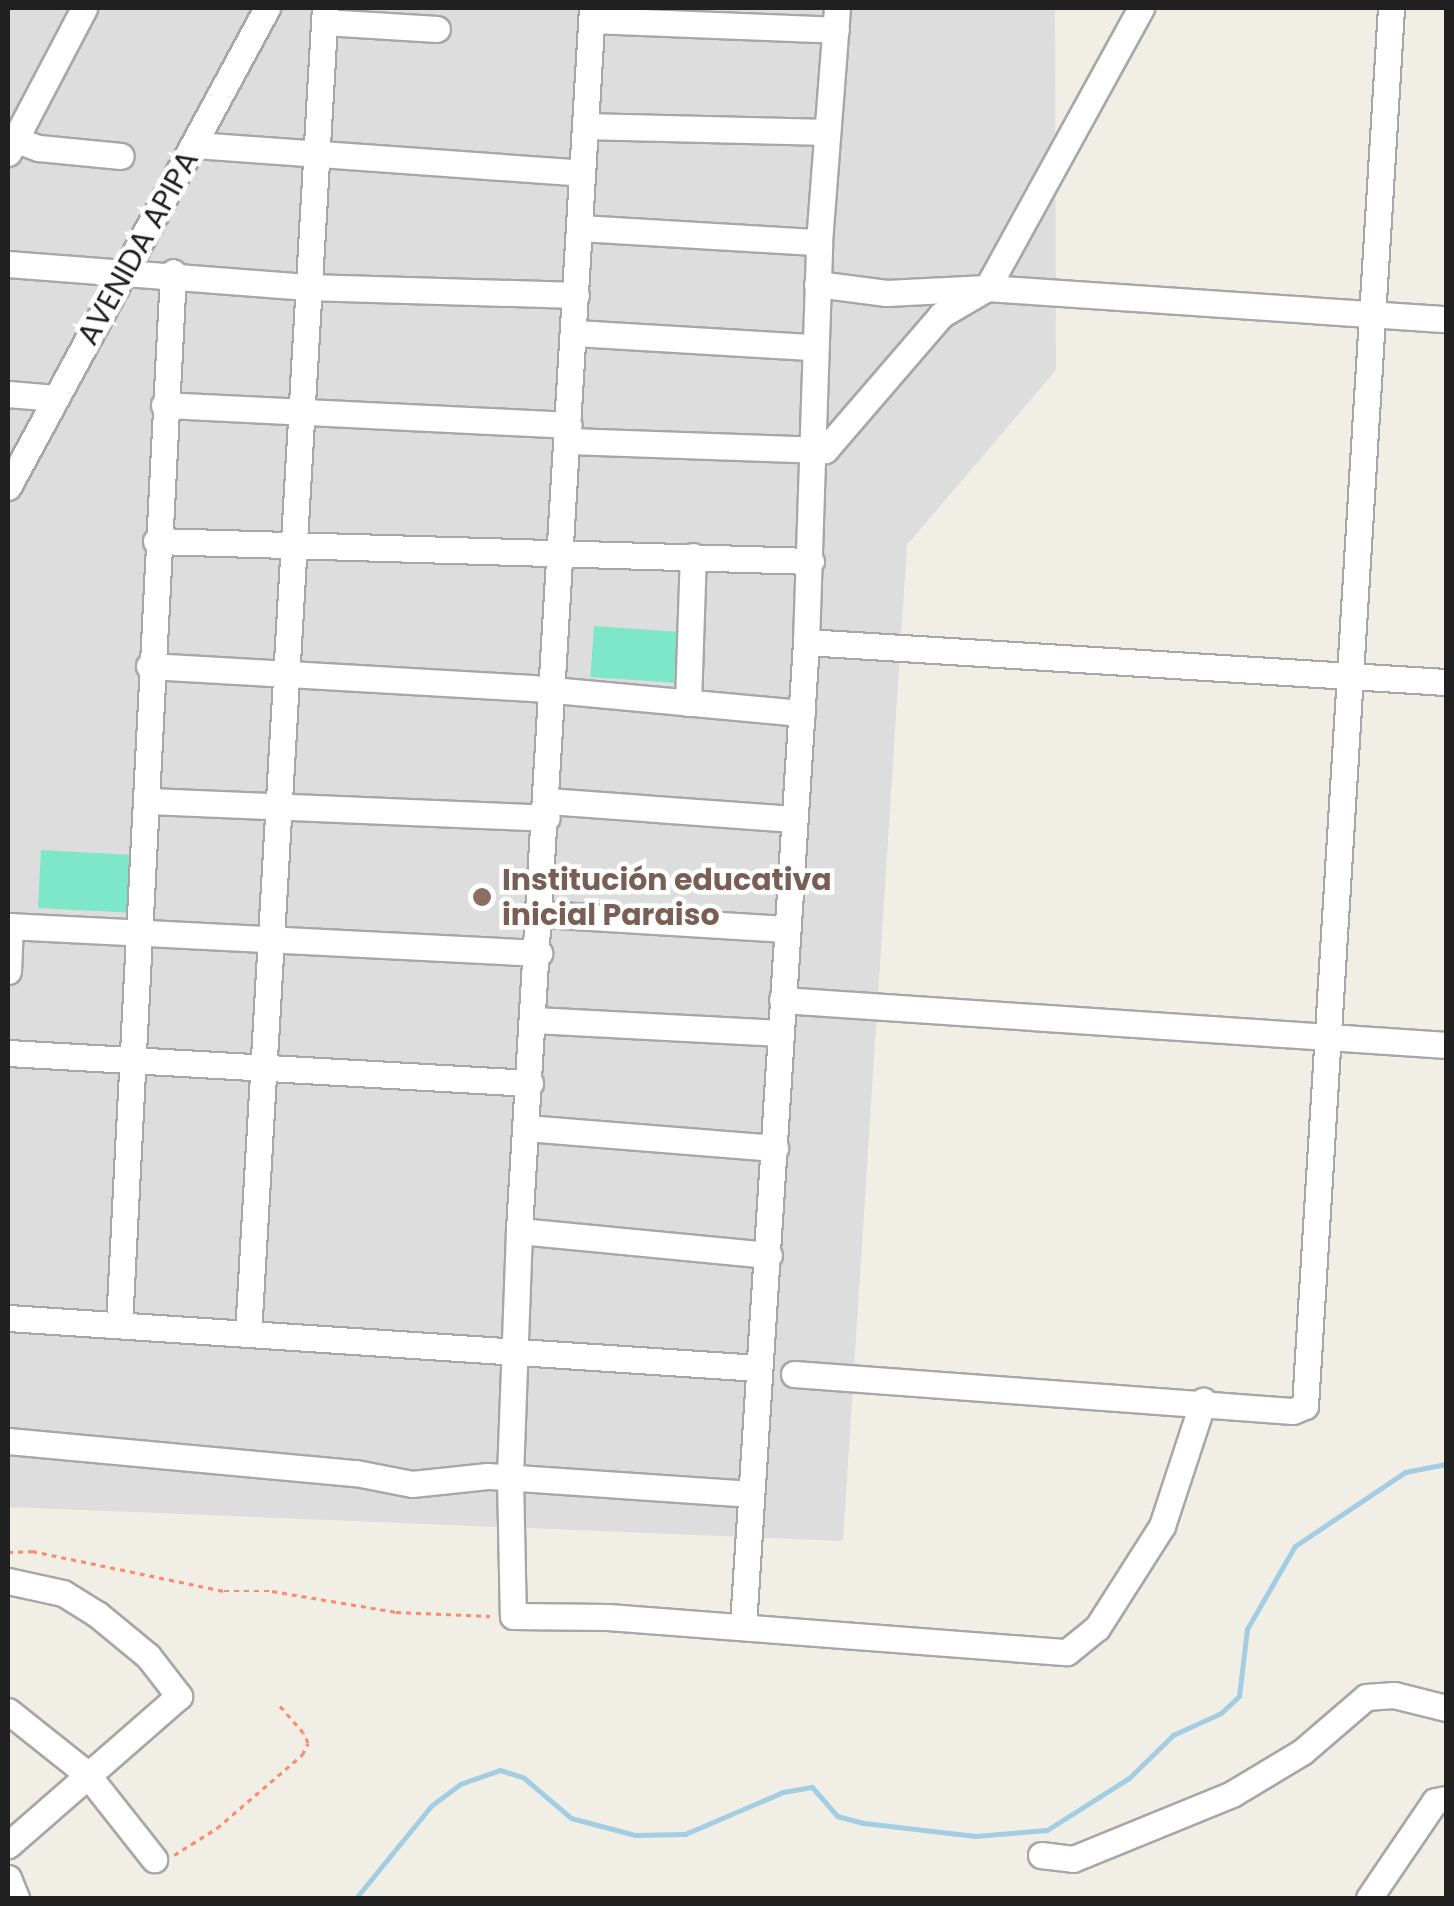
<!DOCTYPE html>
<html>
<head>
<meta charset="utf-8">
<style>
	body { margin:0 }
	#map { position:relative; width:1454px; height:1906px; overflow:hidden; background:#f1efe5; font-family:Poppins,sans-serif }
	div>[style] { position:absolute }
	.residential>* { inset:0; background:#dedddd }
	.pitch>* { inset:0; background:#7ee6c9; transform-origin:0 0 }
	.stream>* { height:5px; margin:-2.5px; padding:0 2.5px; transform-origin:2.5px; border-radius:2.5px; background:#a3cde2 }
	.path>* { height:2.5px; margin-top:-1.25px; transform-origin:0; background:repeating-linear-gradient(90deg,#ff8969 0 5px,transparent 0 10px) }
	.roads { filter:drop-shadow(2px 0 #a7a7a7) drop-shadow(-2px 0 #a7a7a7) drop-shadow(0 2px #a7a7a7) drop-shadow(0 -2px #a7a7a7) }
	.minor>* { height:25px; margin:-12.5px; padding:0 12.5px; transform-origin:12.5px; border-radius:12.5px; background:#fff }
	.dots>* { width:28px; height:28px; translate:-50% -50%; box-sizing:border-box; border:5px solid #fff; border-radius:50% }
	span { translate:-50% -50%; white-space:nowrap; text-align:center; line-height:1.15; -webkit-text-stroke:9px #fff; paint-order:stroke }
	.street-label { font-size:30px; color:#202020 }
	.education-label { font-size:30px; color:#785e54; font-weight:700 }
	.left { translate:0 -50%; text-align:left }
	.frame { position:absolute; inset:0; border:10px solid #202020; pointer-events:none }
</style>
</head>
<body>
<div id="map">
	<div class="residential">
		<i style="clip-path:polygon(8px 8px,1055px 8px,1056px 370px,907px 545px,843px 1541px,8px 1507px)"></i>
	</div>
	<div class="pitch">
		<i style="left:594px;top:626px;width:84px;height:51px;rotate:4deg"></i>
		<i style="left:41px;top:850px;width:89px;height:58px;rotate:3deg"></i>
	</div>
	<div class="stream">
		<i style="left:356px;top:1898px;width:119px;rotate:-50.8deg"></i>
		<i style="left:431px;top:1806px;width:36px;rotate:-37deg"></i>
		<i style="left:460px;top:1784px;width:42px;rotate:-19.3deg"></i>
		<i style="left:500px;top:1770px;width:25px;rotate:18deg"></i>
		<i style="left:524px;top:1778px;width:62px;rotate:40.4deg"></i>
		<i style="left:571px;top:1818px;width:66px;rotate:14.9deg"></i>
		<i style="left:635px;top:1835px;width:50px;rotate:-1.1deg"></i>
		<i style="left:685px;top:1834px;width:107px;rotate:-23.2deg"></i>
		<i style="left:783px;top:1792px;width:29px;rotate:-10deg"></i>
		<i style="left:812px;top:1787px;width:38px;rotate:49deg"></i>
		<i style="left:837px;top:1816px;width:28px;rotate:15deg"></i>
		<i style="left:864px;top:1823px;width:112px;rotate:6.7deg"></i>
		<i style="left:975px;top:1836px;width:72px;rotate:-4.8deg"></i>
		<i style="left:1047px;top:1830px;width:97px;rotate:-32.4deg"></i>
		<i style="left:1129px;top:1778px;width:62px;rotate:-44.3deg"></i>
		<i style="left:1173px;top:1735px;width:53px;rotate:-24.6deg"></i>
		<i style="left:1221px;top:1713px;width:25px;rotate:-43deg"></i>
		<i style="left:1239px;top:1696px;width:67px;rotate:-83.2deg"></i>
		<i style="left:1247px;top:1629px;width:96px;rotate:-60deg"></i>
		<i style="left:1295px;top:1546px;width:133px;rotate:-33.9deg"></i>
		<i style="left:1405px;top:1472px;width:42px;rotate:-11deg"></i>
	</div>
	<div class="path">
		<i style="left:8px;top:1552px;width:24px;rotate:-2deg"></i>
		<i style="left:32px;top:1551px;width:196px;rotate:11.8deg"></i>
		<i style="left:224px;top:1591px;width:48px"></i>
		<i style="left:272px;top:1591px;width:126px;rotate:9.6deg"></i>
		<i style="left:396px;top:1612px;width:94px;rotate:2.4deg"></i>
		<i style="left:174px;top:1855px;width:51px;rotate:-32.1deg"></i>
		<i style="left:217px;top:1828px;width:112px;rotate:-40.7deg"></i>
		<i style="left:302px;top:1755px;width:13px;rotate:-63deg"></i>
		<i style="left:308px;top:1743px;width:11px;rotate:-117deg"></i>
		<i style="left:303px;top:1733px;width:37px;rotate:-131deg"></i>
	</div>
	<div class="roads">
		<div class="minor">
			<i style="left:592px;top:8px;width:1225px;rotate:93.42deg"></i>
			<i style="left:519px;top:1231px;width:247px;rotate:92.1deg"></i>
			<i style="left:510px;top:1478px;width:138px;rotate:88.8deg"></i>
			<i style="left:513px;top:1616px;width:95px;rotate:0.6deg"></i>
			<i style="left:608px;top:1617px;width:460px;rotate:4.4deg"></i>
			<i style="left:1067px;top:1652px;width:38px;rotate:-39deg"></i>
			<i style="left:1097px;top:1628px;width:121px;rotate:-57.5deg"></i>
			<i style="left:1162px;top:1526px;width:132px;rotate:-71.8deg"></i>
			<i style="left:591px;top:20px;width:245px;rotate:2.3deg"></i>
			<i style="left:324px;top:22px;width:113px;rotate:3.5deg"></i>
			<i style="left:585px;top:126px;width:241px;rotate:1.4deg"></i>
			<i style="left:8px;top:137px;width:33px;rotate:20deg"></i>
			<i style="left:39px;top:148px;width:82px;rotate:5.6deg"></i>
			<i style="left:195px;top:145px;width:388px;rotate:4.1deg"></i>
			<i style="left:8px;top:153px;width:164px;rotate:-62.3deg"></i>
			<i style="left:580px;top:228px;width:239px;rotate:3.4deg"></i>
			<i style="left:8px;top:264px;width:300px;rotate:4.4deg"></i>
			<i style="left:307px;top:287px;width:269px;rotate:1.7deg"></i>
			<i style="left:817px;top:284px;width:70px;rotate:7.4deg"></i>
			<i style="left:886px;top:293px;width:101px;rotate:-2.8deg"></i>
			<i style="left:987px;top:288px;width:460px;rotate:3.9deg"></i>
			<i style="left:575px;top:333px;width:239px;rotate:3.4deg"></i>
			<i style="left:8px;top:394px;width:48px;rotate:4.8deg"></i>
			<i style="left:164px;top:405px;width:405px;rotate:2.8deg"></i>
			<i style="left:568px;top:441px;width:257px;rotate:2deg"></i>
			<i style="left:825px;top:450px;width:178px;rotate:-49.3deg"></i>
			<i style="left:941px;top:315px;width:53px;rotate:-30.4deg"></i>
			<i style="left:987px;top:288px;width:320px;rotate:-61.2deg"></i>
			<i style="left:8px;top:487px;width:545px;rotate:-61.6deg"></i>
			<i style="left:156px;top:541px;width:655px;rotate:1.75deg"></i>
			<i style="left:806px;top:642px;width:641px;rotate:3.58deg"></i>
			<i style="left:149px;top:666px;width:384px;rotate:3.3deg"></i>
			<i style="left:532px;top:688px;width:271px;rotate:5.3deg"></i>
			<i style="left:688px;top:703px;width:147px;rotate:-88.1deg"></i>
			<i style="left:149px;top:801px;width:398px;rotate:2.4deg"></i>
			<i style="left:548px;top:801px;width:246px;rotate:4.2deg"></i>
			<i style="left:542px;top:914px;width:244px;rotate:3.5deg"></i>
			<i style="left:8px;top:926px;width:532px;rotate:2.91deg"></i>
			<i style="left:8px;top:971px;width:45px;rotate:-87.5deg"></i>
			<i style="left:782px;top:1000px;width:666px;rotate:3.88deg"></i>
			<i style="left:534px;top:1020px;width:247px;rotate:3deg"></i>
			<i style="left:8px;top:1053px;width:523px;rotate:3.29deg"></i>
			<i style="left:526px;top:1128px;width:250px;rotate:4.6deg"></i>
			<i style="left:519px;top:1231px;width:251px;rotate:5.5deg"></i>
			<i style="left:8px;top:1318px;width:753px;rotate:3.81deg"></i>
			<i style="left:119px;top:1325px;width:1054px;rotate:-87.06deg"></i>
			<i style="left:248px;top:1334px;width:1328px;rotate:-86.68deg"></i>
			<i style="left:794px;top:1374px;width:500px;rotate:4.24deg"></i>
			<i style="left:1293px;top:1411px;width:13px;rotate:-23deg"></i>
			<i style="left:1305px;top:1406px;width:1401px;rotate:-86.48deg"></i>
			<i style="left:8px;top:1441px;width:349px;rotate:5.3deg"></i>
			<i style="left:356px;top:1473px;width:57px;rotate:11.1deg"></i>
			<i style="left:412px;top:1484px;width:76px;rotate:-6deg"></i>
			<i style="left:488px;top:1476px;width:263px;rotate:3.9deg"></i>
			<i style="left:8px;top:1581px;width:56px;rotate:12.3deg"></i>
			<i style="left:63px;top:1593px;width:40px;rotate:32deg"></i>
			<i style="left:97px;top:1614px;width:66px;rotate:39.5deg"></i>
			<i style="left:148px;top:1656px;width:51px;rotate:52.2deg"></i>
			<i style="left:179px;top:1696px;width:227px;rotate:138.9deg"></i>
			<i style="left:743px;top:1625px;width:985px;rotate:-86.33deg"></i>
			<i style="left:806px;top:642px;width:400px;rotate:-88.1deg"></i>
			<i style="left:819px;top:242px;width:235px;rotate:-85.6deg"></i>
			<i style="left:8px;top:1711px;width:100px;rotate:38.5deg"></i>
			<i style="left:86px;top:1773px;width:110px;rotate:51.7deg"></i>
			<i style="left:1041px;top:1855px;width:32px;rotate:7deg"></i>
			<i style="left:1073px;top:1859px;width:172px;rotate:-22.2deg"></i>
			<i style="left:1232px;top:1794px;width:82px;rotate:-31deg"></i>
			<i style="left:1302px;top:1752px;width:84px;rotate:-40.7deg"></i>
			<i style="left:1366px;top:1697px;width:28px;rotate:-4deg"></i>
			<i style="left:1394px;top:1695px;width:54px;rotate:14deg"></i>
			<i style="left:8px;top:1878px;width:22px;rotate:68deg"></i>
			<i style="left:1369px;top:1898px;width:117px;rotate:-55.8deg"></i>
			<i style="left:1435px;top:1801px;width:11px;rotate:-10deg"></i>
		</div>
	</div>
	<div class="dots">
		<i style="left:482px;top:897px;background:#8d6e63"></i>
	</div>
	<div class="street-label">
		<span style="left:138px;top:248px;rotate:-61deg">AVENIDA APIPA</span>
	</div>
	<div class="education-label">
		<span class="left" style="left:502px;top:897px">Institución educativa<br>inicial Paraiso</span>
	</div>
	<div class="frame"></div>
</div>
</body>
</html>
